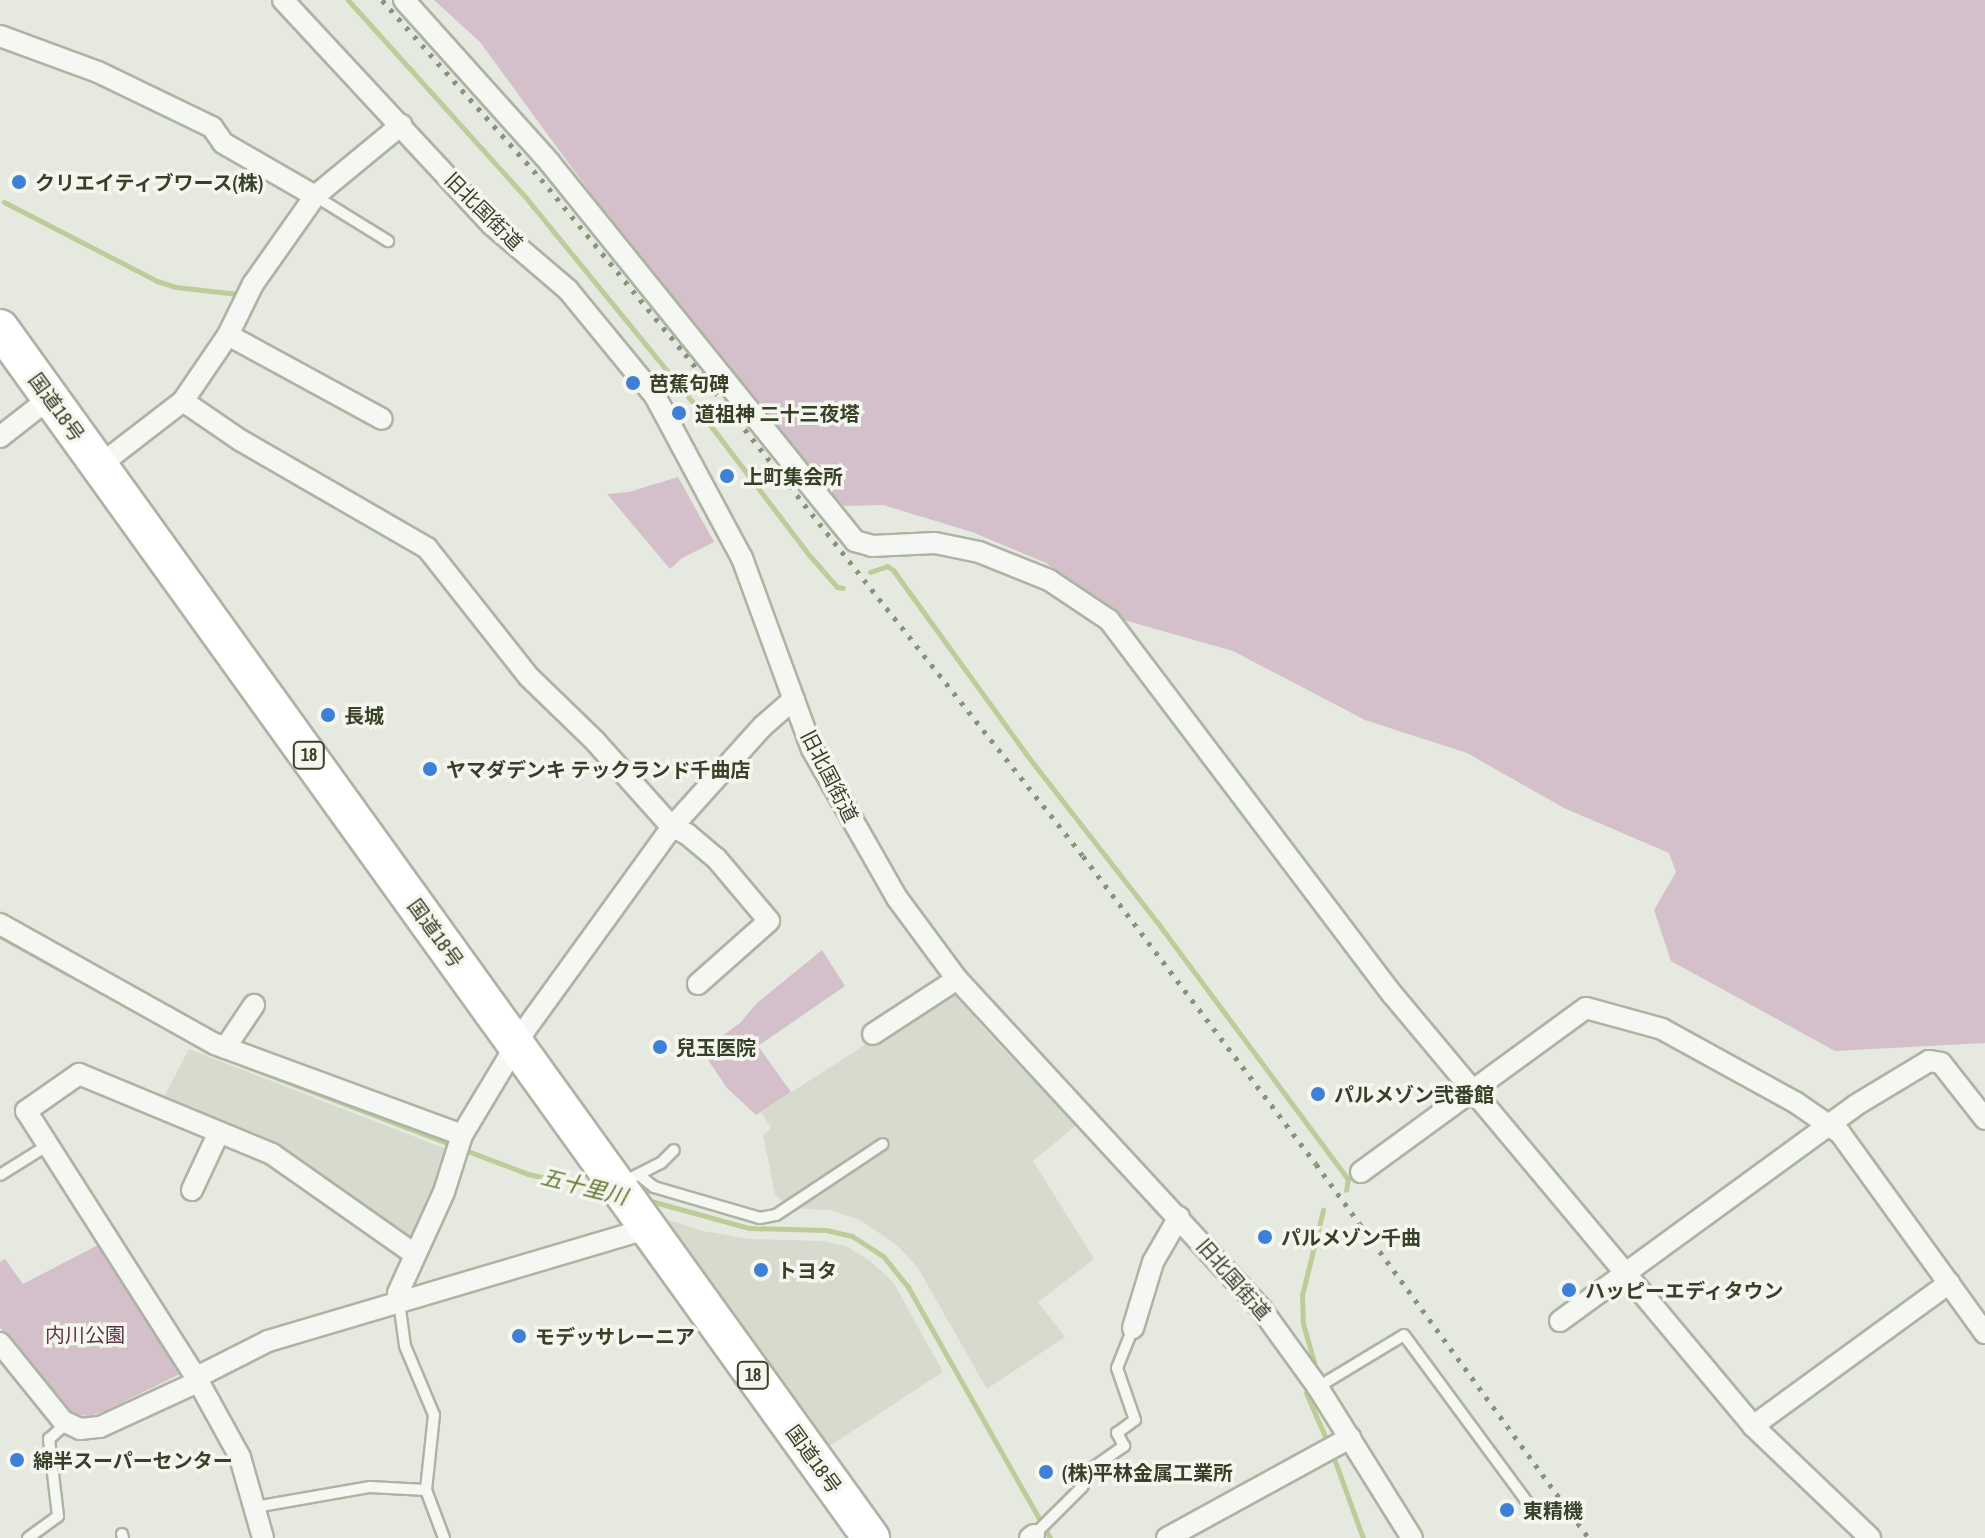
<!DOCTYPE html>
<html>
<head>
<meta charset="utf-8">
<style>
	body { margin:0 }
	#map { position:relative; width:1985px; height:1538px; overflow:hidden; background:#e6e9df; font-family:"Archivo Narrow","Noto Sans JP",sans-serif }
	div>[style] { position:absolute }
	.built>* { inset:0; background:#d6dbcd }
	.green>* { inset:0; background:#d3c0ca }
	.stream>* { height:5px; margin:-2.5px; padding:0 2.5px; transform-origin:2.5px; border-radius:2.5px; background:#bfcb98 }
	.roads { filter:drop-shadow(2px 0 #aeb3a4) drop-shadow(-2px 0 #aeb3a4) drop-shadow(0 2px #aeb3a4) drop-shadow(0 -2px #aeb3a4) }
	.lane>* { height:10px; margin:-5px; padding:0 5px; transform-origin:5px; border-radius:5px; background:#f5f7f2 }
	.street>* { height:20px; margin:-10px; padding:0 10px; transform-origin:10px; border-radius:10px; background:#f5f7f2 }
	.highway>* { height:36px; margin:-18px; padding:0 18px; transform-origin:18px; border-radius:18px; background:#fff }
	.rail>* { height:5px; margin-top:-2.5px; transform-origin:0; background:repeating-linear-gradient(90deg,#8a9378 0 4px,transparent 0 12px) }
	.dots>* { width:22px; height:22px; translate:-50% -50%; box-sizing:border-box; border:4px solid #f4f6ef; border-radius:50% }
	span { translate:-50% -50%; white-space:nowrap; text-align:center; line-height:1.15; -webkit-text-stroke:7px #f4f6ef; paint-order:stroke }
	.shield-label span { padding:2px 6px; background:#f4f6ef; border:2px solid; border-radius:6px; -webkit-text-stroke-width:0 }
	.shield-label { font-size:18px; color:#384127; font-weight:700 }
	.poi-label { font-size:20px; color:#384127; font-weight:700 }
	.left { translate:0 -50%; text-align:left }
	.street-label { font-size:20px; color:#384127 }
	.park-label { font-size:20px; color:#5d3448 }
	.water-label { font-size:22px; color:#64772f; font-style:italic }
</style>
</head>
<body>
<div id="map">
	<div class="built">
		<i style="clip-path:polygon(950px 990px,998px 1044px,1034px 1081px,1046px 1086px,1080px 1122px,1033px 1161px,1094px 1259px,1038px 1302px,1065px 1337px,987px 1389px,918px 1268px,898px 1246px,860px 1220px,830px 1210px,788px 1208px,775px 1194px,763px 1135px,771px 1128px,761px 1112px)"></i>
		<i style="clip-path:polygon(189px 1049px,446px 1149px,439px 1190px,411px 1245px,161px 1102px)"></i>
		<i style="clip-path:polygon(669px 1220px,703px 1231px,749px 1239px,822px 1241px,846px 1246px,869px 1260px,893px 1282px,943px 1372px,825px 1449px,659px 1223px)"></i>
	</div>
	<div class="green">
		<i style="clip-path:polygon(434px 0,1985px 0,1985px 1043px,1835px 1051px,1671px 961px,1654px 910px,1676px 872px,1669px 853px,1564px 808px,1467px 753px,1365px 720px,1233px 651px,1124px 620px,1046px 563px,972px 532px,883px 505px,843px 506px,629px 246px,480px 42px)"></i>
		<i style="clip-path:polygon(678px 477px,714px 542px,682px 558px,670px 569px,607px 494px,629px 492px)"></i>
		<i style="clip-path:polygon(822px 950px,845px 986px,758px 1046px,791px 1092px,756px 1115px,727px 1088px,702px 1051px,740px 1023px,757px 1003px)"></i>
		<i style="clip-path:polygon(102px 1243px,184px 1372px,107px 1410px,91px 1416px,74px 1415px,61px 1406px,0 1328px,0 1262px,5px 1259px,23px 1284px)"></i>
	</div>
	<div class="stream">
		<i style="left:348px;top:0;width:268px;rotate:48deg"></i>
		<i style="left:527px;top:199px;width:259px;rotate:50.8deg"></i>
		<i style="left:691px;top:400px;width:196px;rotate:52.7deg"></i>
		<i style="left:810px;top:556px;width:41px;rotate:48.9deg"></i>
		<i style="left:837px;top:587px;width:6px;rotate:9deg"></i>
		<i style="left:4px;top:202px;width:172px;rotate:27.3deg"></i>
		<i style="left:157px;top:281px;width:20px;rotate:18deg"></i>
		<i style="left:176px;top:287px;width:62px;rotate:6.4deg"></i>
		<i style="left:870px;top:572px;width:18px;rotate:-19deg"></i>
		<i style="left:887px;top:566px;width:7px;rotate:34deg"></i>
		<i style="left:893px;top:570px;width:227px;rotate:54.1deg"></i>
		<i style="left:1026px;top:754px;width:213px;rotate:52.1deg"></i>
		<i style="left:1157px;top:922px;width:320px;rotate:53.4deg"></i>
		<i style="left:1348px;top:1179px;width:11px;rotate:100deg"></i>
		<i style="left:0;top:936px;width:80px;rotate:29.1deg"></i>
		<i style="left:238px;top:1063px;width:230px;rotate:20.9deg"></i>
		<i style="left:462px;top:1149px;width:71px;rotate:20.7deg"></i>
		<i style="left:528px;top:1174px;width:76px;rotate:12.2deg"></i>
		<i style="left:647px;top:1200px;width:106px;rotate:15.4deg"></i>
		<i style="left:749px;top:1228px;width:77px;rotate:1.5deg"></i>
		<i style="left:826px;top:1230px;width:27px;rotate:13deg"></i>
		<i style="left:852px;top:1236px;width:37px;rotate:33deg"></i>
		<i style="left:883px;top:1256px;width:40px;rotate:51deg"></i>
		<i style="left:908px;top:1287px;width:288px;rotate:60.5deg"></i>
		<i style="left:1314px;top:1362px;width:40px;rotate:-106deg"></i>
		<i style="left:1303px;top:1324px;width:29px;rotate:-92deg"></i>
		<i style="left:1302px;top:1295px;width:88px;rotate:-76.1deg"></i>
		<i style="left:1306px;top:1393px;width:55px;rotate:66.3deg"></i>
		<i style="left:1332px;top:1453px;width:90px;rotate:70deg"></i>
	</div>
	<div class="roads">
		<div class="lane">
			<i style="left:315px;top:196px;width:86px;rotate:31.7deg"></i>
			<i style="left:0;top:1175px;width:57px;rotate:-32deg"></i>
			<i style="left:639px;top:1175px;width:19px;rotate:39deg"></i>
			<i style="left:654px;top:1187px;width:110px;rotate:16.3deg"></i>
			<i style="left:760px;top:1218px;width:16px;rotate:-11deg"></i>
			<i style="left:776px;top:1215px;width:128px;rotate:-33.6deg"></i>
			<i style="left:633px;top:1177px;width:31px;rotate:-27deg"></i>
			<i style="left:661px;top:1163px;width:18px;rotate:-45deg"></i>
			<i style="left:399px;top:1302px;width:44px;rotate:82.2deg"></i>
			<i style="left:405px;top:1346px;width:75px;rotate:67.2deg"></i>
			<i style="left:434px;top:1415px;width:75px;rotate:96.1deg"></i>
			<i style="left:426px;top:1490px;width:51px;rotate:69.4deg"></i>
			<i style="left:1318px;top:1387px;width:100px;rotate:-31.2deg"></i>
			<i style="left:1404px;top:1335px;width:221px;rotate:53.6deg"></i>
			<i style="left:255px;top:1507px;width:117px;rotate:-9.9deg"></i>
			<i style="left:370px;top:1487px;width:56px;rotate:3.1deg"></i>
			<i style="left:122px;top:1534px;width:4px;rotate:76deg"></i>
			<i style="left:1034px;top:1535px;width:68px;rotate:-45deg"></i>
			<i style="left:1082px;top:1487px;width:23px;rotate:-59deg"></i>
			<i style="left:1094px;top:1467px;width:37px;rotate:-35deg"></i>
			<i style="left:1124px;top:1446px;width:15px;rotate:-118deg"></i>
			<i style="left:1117px;top:1433px;width:22px;rotate:-36deg"></i>
			<i style="left:1135px;top:1420px;width:55px;rotate:-109.1deg"></i>
			<i style="left:1117px;top:1368px;width:43px;rotate:-68.2deg"></i>
			<i style="left:28px;top:1538px;width:37px;rotate:-36deg"></i>
			<i style="left:58px;top:1516px;width:78px;rotate:-96.7deg"></i>
			<i style="left:49px;top:1439px;width:24px;rotate:-42deg"></i>
		</div>
		<div class="street">
			<i style="left:283px;top:0;width:307px;rotate:47.1deg"></i>
			<i style="left:492px;top:225px;width:100px;rotate:40.5deg"></i>
			<i style="left:568px;top:290px;width:137px;rotate:50.6deg"></i>
			<i style="left:655px;top:396px;width:184px;rotate:61.8deg"></i>
			<i style="left:742px;top:558px;width:203px;rotate:69.9deg"></i>
			<i style="left:812px;top:749px;width:172px;rotate:60.3deg"></i>
			<i style="left:897px;top:898px;width:101px;rotate:53.5deg"></i>
			<i style="left:957px;top:979px;width:450px;rotate:47.3deg"></i>
			<i style="left:1262px;top:1310px;width:94px;rotate:54.1deg"></i>
			<i style="left:1317px;top:1386px;width:179px;rotate:58deg"></i>
			<i style="left:404px;top:0;width:219px;rotate:48.1deg"></i>
			<i style="left:550px;top:163px;width:486px;rotate:51.1deg"></i>
			<i style="left:855px;top:541px;width:18px;rotate:16deg"></i>
			<i style="left:872px;top:546px;width:63px;rotate:-2.7deg"></i>
			<i style="left:935px;top:543px;width:45px;rotate:11.6deg"></i>
			<i style="left:979px;top:552px;width:75px;rotate:21.8deg"></i>
			<i style="left:1049px;top:580px;width:72px;rotate:33.7deg"></i>
			<i style="left:1109px;top:620px;width:470px;rotate:52.9deg"></i>
			<i style="left:1393px;top:995px;width:126px;rotate:50.1deg"></i>
			<i style="left:1474px;top:1092px;width:435px;rotate:50.1deg"></i>
			<i style="left:1753px;top:1426px;width:162px;rotate:43.7deg"></i>
			<i style="left:0;top:36px;width:104px;rotate:20.2deg"></i>
			<i style="left:98px;top:72px;width:127px;rotate:25.8deg"></i>
			<i style="left:212px;top:127px;width:19px;rotate:55deg"></i>
			<i style="left:223px;top:143px;width:106px;rotate:29.9deg"></i>
			<i style="left:228px;top:335px;width:175px;rotate:28.6deg"></i>
			<i style="left:183px;top:401px;width:69px;rotate:34.4deg"></i>
			<i style="left:240px;top:440px;width:216px;rotate:30deg"></i>
			<i style="left:427px;top:548px;width:164px;rotate:51.7deg"></i>
			<i style="left:529px;top:677px;width:92px;rotate:44.1deg"></i>
			<i style="left:595px;top:741px;width:115px;rotate:48.2deg"></i>
			<i style="left:672px;top:827px;width:17px;rotate:25deg"></i>
			<i style="left:687px;top:834px;width:38px;rotate:40deg"></i>
			<i style="left:716px;top:858px;width:82px;rotate:49.9deg"></i>
			<i style="left:769px;top:921px;width:95px;rotate:138.4deg"></i>
			<i style="left:0;top:437px;width:63px;rotate:-38deg"></i>
			<i style="left:100px;top:465px;width:105px;rotate:-37.6deg"></i>
			<i style="left:183px;top:401px;width:80px;rotate:-55.7deg"></i>
			<i style="left:228px;top:335px;width:57px;rotate:-63.9deg"></i>
			<i style="left:253px;top:284px;width:108px;rotate:-54.8deg"></i>
			<i style="left:315px;top:196px;width:112px;rotate:-39.5deg"></i>
			<i style="left:0;top:924px;width:246px;rotate:29.2deg"></i>
			<i style="left:215px;top:1044px;width:263px;rotate:20.2deg"></i>
			<i style="left:462px;top:1135px;width:122px;rotate:-59deg"></i>
			<i style="left:525px;top:1030px;width:251px;rotate:-54.1deg"></i>
			<i style="left:672px;top:827px;width:136px;rotate:-48deg"></i>
			<i style="left:763px;top:726px;width:41px;rotate:-41.1deg"></i>
			<i style="left:873px;top:1034px;width:100px;rotate:-33.2deg"></i>
			<i style="left:225px;top:1048px;width:52px;rotate:-56deg"></i>
			<i style="left:1361px;top:1172px;width:278px;rotate:-36.1deg"></i>
			<i style="left:1586px;top:1008px;width:79px;rotate:15.4deg"></i>
			<i style="left:1662px;top:1029px;width:152px;rotate:28.8deg"></i>
			<i style="left:1795px;top:1102px;width:55px;rotate:34.6deg"></i>
			<i style="left:1840px;top:1133px;width:247px;rotate:54.1deg"></i>
			<i style="left:192px;top:1190px;width:64px;rotate:-65deg"></i>
			<i style="left:399px;top:1302px;width:9px;rotate:-96deg"></i>
			<i style="left:398px;top:1293px;width:111px;rotate:-65.5deg"></i>
			<i style="left:444px;top:1192px;width:60px;rotate:-72.5deg"></i>
			<i style="left:1560px;top:1321px;width:366px;rotate:-36.1deg"></i>
			<i style="left:1856px;top:1105px;width:85px;rotate:-31.1deg"></i>
			<i style="left:1929px;top:1061px;width:12px;rotate:9deg"></i>
			<i style="left:1941px;top:1063px;width:71px;rotate:51.8deg"></i>
			<i style="left:1133px;top:1328px;width:69px;rotate:-73.1deg"></i>
			<i style="left:1153px;top:1262px;width:52px;rotate:-60deg"></i>
			<i style="left:0;top:1343px;width:100px;rotate:51.1deg"></i>
			<i style="left:63px;top:1421px;width:19px;rotate:25deg"></i>
			<i style="left:80px;top:1429px;width:20px;rotate:-6deg"></i>
			<i style="left:100px;top:1427px;width:100px;rotate:-24.8deg"></i>
			<i style="left:191px;top:1385px;width:14px;rotate:-45deg"></i>
			<i style="left:201px;top:1375px;width:75px;rotate:-26.9deg"></i>
			<i style="left:268px;top:1341px;width:395px;rotate:-16.5deg"></i>
			<i style="left:1753px;top:1426px;width:243px;rotate:-36.1deg"></i>
			<i style="left:263px;top:1538px;width:84px;rotate:-105.9deg"></i>
			<i style="left:240px;top:1457px;width:89px;rotate:-118.9deg"></i>
			<i style="left:197px;top:1379px;width:318px;rotate:-122.5deg"></i>
			<i style="left:26px;top:1111px;width:65px;rotate:-34.9deg"></i>
			<i style="left:79px;top:1074px;width:209px;rotate:22.5deg"></i>
			<i style="left:272px;top:1154px;width:172px;rotate:35.1deg"></i>
			<i style="left:1030px;top:1538px;width:5px;rotate:-37deg"></i>
			<i style="left:1167px;top:1538px;width:209px;rotate:-28.7deg"></i>
		</div>
		<div class="highway">
			<i style="left:0;top:328px;width:1491px;rotate:54.25deg"></i>
		</div>
	</div>
	<div class="rail">
		<i style="left:382px;top:0;width:239px;rotate:48.4deg"></i>
		<i style="left:541px;top:179px;width:227px;rotate:50.6deg"></i>
		<i style="left:685px;top:354px;width:641px;rotate:51.59deg"></i>
		<i style="left:1083px;top:856px;width:386px;rotate:52.9deg"></i>
		<i style="left:1316px;top:1164px;width:463px;rotate:53.9deg"></i>
	</div>
	<div class="dots">
		<i style="left:19px;top:182px;background:#3e80d5"></i>
		<i style="left:633px;top:383px;background:#3e80d5"></i>
		<i style="left:679px;top:413px;background:#3e80d5"></i>
		<i style="left:727px;top:476px;background:#3e80d5"></i>
		<i style="left:328px;top:715px;background:#3e80d5"></i>
		<i style="left:430px;top:769px;background:#3e80d5"></i>
		<i style="left:660px;top:1047px;background:#3e80d5"></i>
		<i style="left:1318px;top:1094px;background:#3e80d5"></i>
		<i style="left:1265px;top:1237px;background:#3e80d5"></i>
		<i style="left:761px;top:1270px;background:#3e80d5"></i>
		<i style="left:1569px;top:1290px;background:#3e80d5"></i>
		<i style="left:519px;top:1336px;background:#3e80d5"></i>
		<i style="left:17px;top:1460px;background:#3e80d5"></i>
		<i style="left:1046px;top:1472px;background:#3e80d5"></i>
		<i style="left:1507px;top:1510px;background:#3e80d5"></i>
	</div>
	<div class="shield-label">
		<span style="left:309px;top:755px">18</span>
		<span style="left:753px;top:1375px">18</span>
	</div>
	<div class="poi-label">
		<span class="left" style="left:35px;top:182px">クリエイティブワース(株)</span>
		<span class="left" style="left:649px;top:383px">芭蕉句碑</span>
		<span class="left" style="left:695px;top:413px">道祖神 二十三夜塔</span>
		<span class="left" style="left:743px;top:476px">上町集会所</span>
		<span class="left" style="left:344px;top:715px">長城</span>
		<span class="left" style="left:446px;top:769px">ヤマダデンキ テックランド千曲店</span>
		<span class="left" style="left:676px;top:1047px">兒玉医院</span>
		<span class="left" style="left:1334px;top:1094px">パルメゾン弐番館</span>
		<span class="left" style="left:1281px;top:1237px">パルメゾン千曲</span>
		<span class="left" style="left:777px;top:1270px">トヨタ</span>
		<span class="left" style="left:1585px;top:1290px">ハッピーエディタウン</span>
		<span class="left" style="left:535px;top:1336px">モデッサレーニア</span>
		<span class="left" style="left:33px;top:1460px">綿半スーパーセンター</span>
		<span class="left" style="left:1062px;top:1472px">(株)平林金属工業所</span>
		<span class="left" style="left:1523px;top:1510px">東精機</span>
	</div>
	<div class="street-label">
		<span style="left:484px;top:211px;rotate:45deg">旧北国街道</span>
		<span style="left:57px;top:407px;rotate:54deg">国道18号</span>
		<span style="left:830px;top:776px;rotate:63deg">旧北国街道</span>
		<span style="left:436px;top:933px;rotate:54deg">国道18号</span>
		<span style="left:1234px;top:1279px;rotate:49deg">旧北国街道</span>
		<span style="left:814px;top:1459px;rotate:54deg">国道18号</span>
	</div>
	<div class="park-label">
		<span style="left:85px;top:1334px">内川公園</span>
	</div>
	<div class="water-label">
		<span style="left:584px;top:1187px;rotate:14deg">五十里川</span>
	</div>
</div>
</body>
</html>
